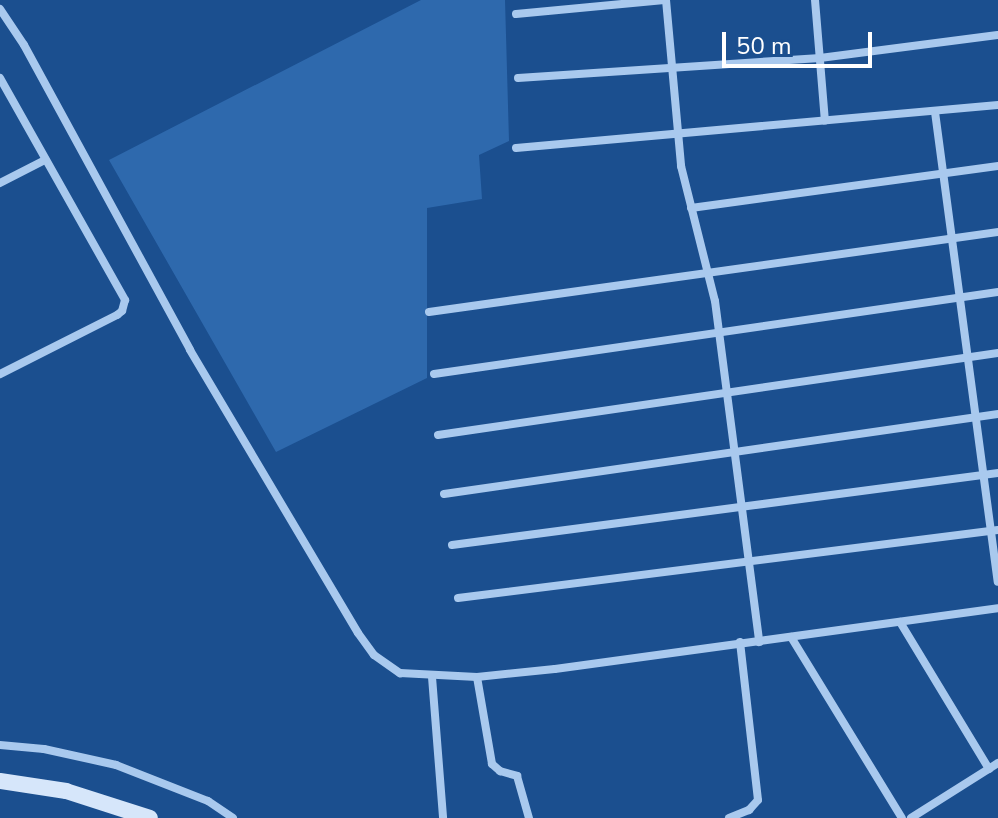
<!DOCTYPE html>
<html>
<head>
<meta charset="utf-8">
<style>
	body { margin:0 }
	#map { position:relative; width:998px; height:818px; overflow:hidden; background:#1b4f8f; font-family:"Nunito Sans",sans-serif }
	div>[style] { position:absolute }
	.green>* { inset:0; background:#2e69ad }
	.street>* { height:8px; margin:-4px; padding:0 4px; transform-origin:4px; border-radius:4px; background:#a9c9ee }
	.secondary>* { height:16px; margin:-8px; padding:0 8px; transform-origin:8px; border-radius:8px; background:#d6e6fa }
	span { translate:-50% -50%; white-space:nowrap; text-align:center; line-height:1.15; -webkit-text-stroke:7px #1b4f8f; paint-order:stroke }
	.scale { position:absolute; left:722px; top:32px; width:150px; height:36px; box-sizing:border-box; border:4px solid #fff; border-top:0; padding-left:10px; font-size:24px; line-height:28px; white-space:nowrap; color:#fff; -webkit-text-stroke:6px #1b4f8f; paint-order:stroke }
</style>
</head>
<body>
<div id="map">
	<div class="green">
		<i style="clip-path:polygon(421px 0,505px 0,509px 141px,479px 155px,482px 199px,427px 208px,427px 378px,276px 452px,109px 160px)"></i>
	</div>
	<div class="street">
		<i style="left:666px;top:0;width:167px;rotate:84.8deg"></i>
		<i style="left:681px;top:166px;width:139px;rotate:75.9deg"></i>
		<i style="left:715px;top:301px;width:344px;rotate:82.6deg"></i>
		<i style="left:815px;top:0;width:121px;rotate:85.3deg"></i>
		<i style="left:0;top:9px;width:43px;rotate:56.3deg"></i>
		<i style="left:24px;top:45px;width:347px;rotate:61.4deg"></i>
		<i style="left:190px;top:350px;width:329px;rotate:59.3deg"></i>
		<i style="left:358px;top:633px;width:27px;rotate:54deg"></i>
		<i style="left:374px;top:655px;width:32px;rotate:35deg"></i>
		<i style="left:400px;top:673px;width:77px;rotate:3deg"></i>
		<i style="left:477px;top:677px;width:78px;rotate:-5.9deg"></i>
		<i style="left:555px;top:669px;width:447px;rotate:-7.8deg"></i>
		<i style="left:516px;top:14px;width:149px;rotate:-5.4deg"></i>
		<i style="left:0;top:78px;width:255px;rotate:60.6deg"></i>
		<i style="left:125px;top:300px;width:11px;rotate:105deg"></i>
		<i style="left:122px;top:311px;width:6px;rotate:141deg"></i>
		<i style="left:117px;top:315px;width:131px;rotate:153.2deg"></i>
		<i style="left:518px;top:78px;width:303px;rotate:-3.8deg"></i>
		<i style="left:820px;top:58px;width:179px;rotate:-7.4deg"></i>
		<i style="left:935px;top:112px;width:474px;rotate:82.4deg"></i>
		<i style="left:516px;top:148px;width:484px;rotate:-5.1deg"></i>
		<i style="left:0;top:183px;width:51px;rotate:-27.1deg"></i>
		<i style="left:691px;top:208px;width:310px;rotate:-7.8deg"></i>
		<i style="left:429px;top:312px;width:575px;rotate:-8deg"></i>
		<i style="left:434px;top:374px;width:570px;rotate:-8.27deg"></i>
		<i style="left:438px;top:435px;width:566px;rotate:-8.33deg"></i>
		<i style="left:444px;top:494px;width:560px;rotate:-8.22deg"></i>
		<i style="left:452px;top:545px;width:551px;rotate:-7.51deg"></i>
		<i style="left:458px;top:598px;width:544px;rotate:-7.18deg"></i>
		<i style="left:900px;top:622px;width:172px;rotate:58.8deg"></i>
		<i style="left:791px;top:637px;width:212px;rotate:58.5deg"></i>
		<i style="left:432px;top:677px;width:141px;rotate:85.5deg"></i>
		<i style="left:477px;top:677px;width:88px;rotate:80.2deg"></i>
		<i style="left:492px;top:764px;width:11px;rotate:41deg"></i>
		<i style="left:500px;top:771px;width:18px;rotate:16deg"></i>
		<i style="left:517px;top:776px;width:44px;rotate:74.1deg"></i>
		<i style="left:0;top:745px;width:44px;rotate:5.2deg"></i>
		<i style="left:44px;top:749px;width:74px;rotate:12.5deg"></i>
		<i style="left:116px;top:765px;width:99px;rotate:21.4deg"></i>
		<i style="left:208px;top:801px;width:30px;rotate:34deg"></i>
		<i style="left:729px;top:818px;width:22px;rotate:-22deg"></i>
		<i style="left:749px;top:810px;width:13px;rotate:-48deg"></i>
		<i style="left:758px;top:800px;width:159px;rotate:-96.5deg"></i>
		<i style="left:911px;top:818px;width:103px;rotate:-32.3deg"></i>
	</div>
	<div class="secondary">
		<i style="left:0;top:781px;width:67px;rotate:8.6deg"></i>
		<i style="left:66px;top:791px;width:88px;rotate:17.8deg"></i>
	</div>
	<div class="scale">50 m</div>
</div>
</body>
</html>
